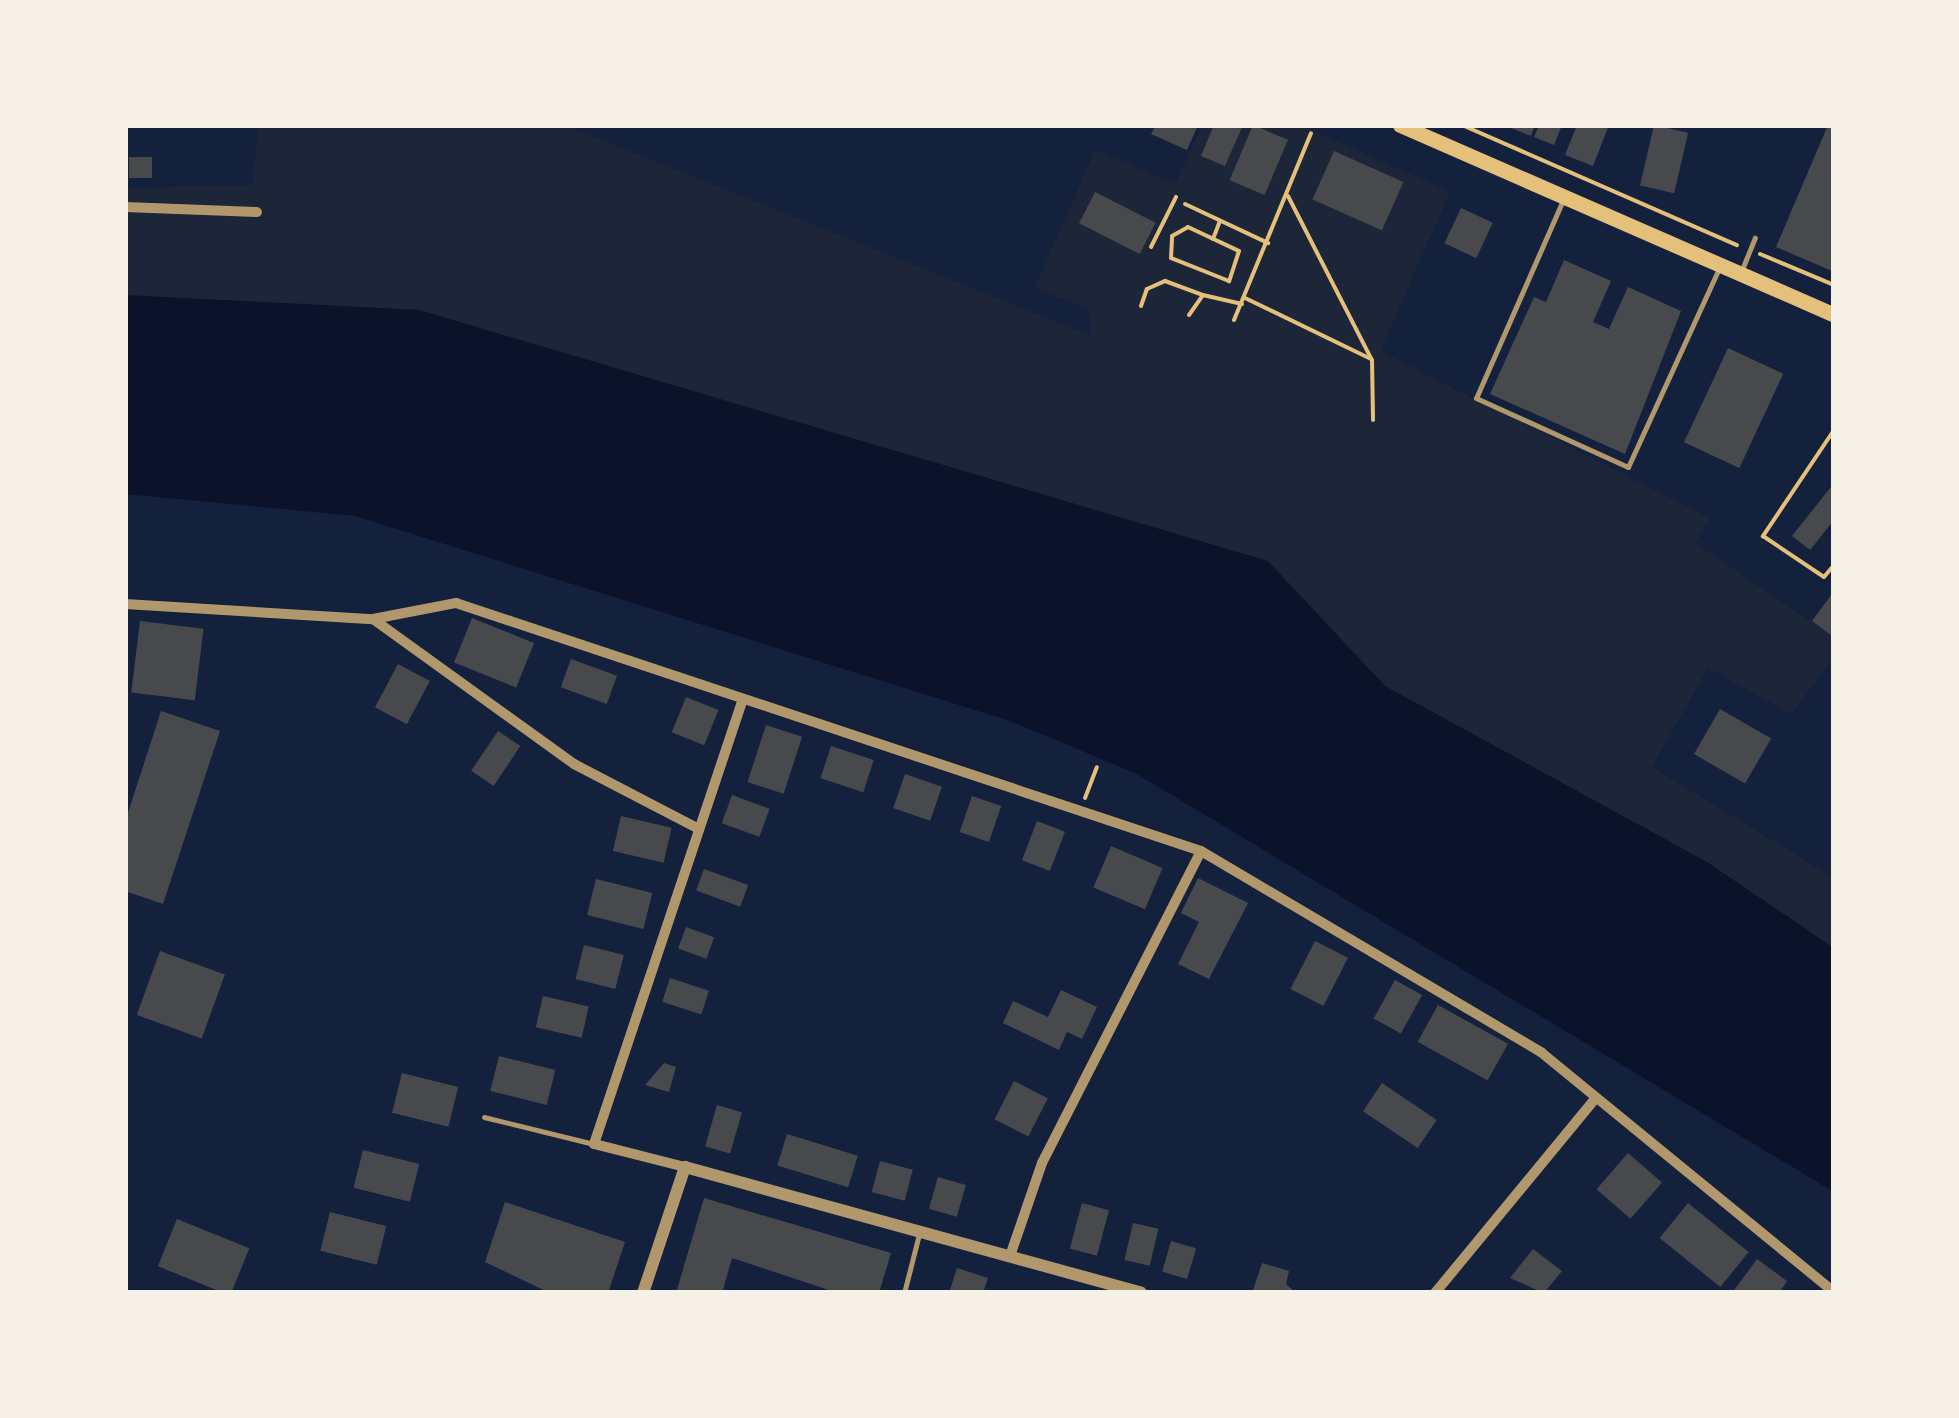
<!DOCTYPE html>
<html>
<head>
<meta charset="utf-8">
<style>
	body { margin:0 }
	#map { position:relative; width:1959px; height:1418px; overflow:hidden; background:#14213d; font-family:"Alegreya Sans",sans-serif }
	div>[style] { position:absolute }
	.green>* { inset:0; background:#1d2539 }
	.water>* { inset:0; background:#0b132b }
	.building>* { inset:0; background:#48494c; transform-origin:0 0 }
	.path>* { height:4px; margin:-2px; padding:0 2px; transform-origin:2px; border-radius:2px; background:#e5c07b }
	.service>* { height:5px; margin:-2.5px; padding:0 2.5px; transform-origin:2.5px; border-radius:2.5px; background:#b1986c }
	.minor>* { height:10px; margin:-5px; padding:0 5px; transform-origin:5px; border-radius:5px; background:#b1986c }
	.tertiary>* { height:12px; margin:-6px; padding:0 6px; transform-origin:6px; border-radius:6px; background:#b1986c }
	.secondary>* { height:15px; margin:-7.5px; padding:0 7.5px; transform-origin:7.5px; border-radius:7.5px; background:#e5c07b }
	span { translate:-50% -50%; white-space:nowrap; text-align:center; line-height:1.15; -webkit-text-stroke:8px #f6f1e7; paint-order:stroke }
	.frame { position:absolute; inset:0; border:128px solid #f6f1e7; pointer-events:none }
</style>
</head>
<body>
<div id="map">
	<div class="green">
		<i style="clip-path:polygon(259px 125px,564px 125px,1091px 336px,1090px 310px,1035px 288px,1095px 150px,1175px 184px,1203px 125px,1301px 125px,1450px 192px,1380px 351px,1710px 518px,1695px 543px,1834px 637px,1834px 656px,1792px 714px,1708px 668px,1652px 767px,1834px 878px,1834px 948px,1707px 862px,1385px 686px,1268px 561px,419px 310px,125px 295px,125px 188px,252px 185px)"></i>
	</div>
	<div class="water">
		<i style="clip-path:polygon(125px 295px,419px 310px,1268px 561px,1385px 686px,1707px 862px,1834px 948px,1834px 1192px,1135px 773px,1010px 721px,355px 516px,125px 494px)"></i>
	</div>
	<div class="building">
		<i style="clip-path:polygon(1156px 125px,1198px 125px,1187px 150px,1151px 134px)"></i>
		<i style="clip-path:polygon(1214px 125px,1243px 125px,1225px 166px,1201px 156px)"></i>
		<i style="left:1253px;top:125px;width:38px;height:60px;rotate:23deg"></i>
		<i style="clip-path:polygon(1503px 125px,1535px 125px,1531px 136px)"></i>
		<i style="clip-path:polygon(1539px 125px,1562px 125px,1554px 145px,1534px 137px)"></i>
		<i style="clip-path:polygon(1577px 125px,1609px 125px,1593px 166px,1565px 155px)"></i>
		<i style="left:1654px;top:125px;width:35px;height:62px;rotate:13deg"></i>
		<i style="clip-path:polygon(1828px 125px,1834px 125px,1832px 271px,1776px 247px)"></i>
		<i style="left:1334px;top:151px;width:76px;height:53px;rotate:24deg"></i>
		<i style="left:129px;top:157px;width:23px;height:21px"></i>
		<i style="left:1095px;top:192px;width:68px;height:35px;rotate:27deg"></i>
		<i style="left:1461px;top:208px;width:35px;height:39px;rotate:25deg"></i>
		<i style="clip-path:polygon(1564px 260px,1611px 281px,1593px 322px,1609px 329px,1628px 287px,1681px 311px,1625px 454px,1490px 394px,1534px 297px,1546px 302px)"></i>
		<i style="left:1728px;top:348px;width:61px;height:104px;rotate:25deg"></i>
		<i style="clip-path:polygon(1834px 483px,1834px 520px,1810px 550px,1792px 536px)"></i>
		<i style="clip-path:polygon(1834px 591px,1834px 633px,1832px 636px,1812px 621px)"></i>
		<i style="left:472px;top:618px;width:67px;height:48px;rotate:22deg"></i>
		<i style="left:140px;top:621px;width:64px;height:72px;rotate:7deg"></i>
		<i style="left:571px;top:659px;width:49px;height:30px;rotate:20deg"></i>
		<i style="left:398px;top:664px;width:36px;height:49px;rotate:28deg"></i>
		<i style="left:686px;top:697px;width:35px;height:38px;rotate:22deg"></i>
		<i style="left:1720px;top:709px;width:59px;height:52px;rotate:30deg"></i>
		<i style="clip-path:polygon(161px 711px,220px 731px,163px 904px,125px 891px,125px 822px)"></i>
		<i style="left:766px;top:725px;width:38px;height:60px;rotate:18deg"></i>
		<i style="left:498px;top:731px;width:27px;height:48px;rotate:34deg"></i>
		<i style="left:831px;top:746px;width:45px;height:34px;rotate:18deg"></i>
		<i style="left:905px;top:774px;width:39px;height:36px;rotate:19deg"></i>
		<i style="left:732px;top:795px;width:40px;height:30px;rotate:20deg"></i>
		<i style="left:972px;top:796px;width:31px;height:38px;rotate:19deg"></i>
		<i style="left:621px;top:816px;width:52px;height:36px;rotate:13deg"></i>
		<i style="left:1037px;top:821px;width:30px;height:42px;rotate:21deg"></i>
		<i style="left:1111px;top:846px;width:56px;height:45px;rotate:23deg"></i>
		<i style="left:704px;top:869px;width:47px;height:23px;rotate:20deg"></i>
		<i style="clip-path:polygon(1198px 878px,1248px 903px,1209px 979px,1178px 964px,1199px 922px,1181px 913px)"></i>
		<i style="left:596px;top:879px;width:58px;height:37px;rotate:14deg"></i>
		<i style="left:686px;top:927px;width:30px;height:23px;rotate:20deg"></i>
		<i style="left:1315px;top:941px;width:37px;height:54px;rotate:27deg"></i>
		<i style="left:584px;top:945px;width:41px;height:35px;rotate:14deg"></i>
		<i style="left:160px;top:951px;width:69px;height:68px;rotate:20deg"></i>
		<i style="left:670px;top:978px;width:41px;height:25px;rotate:18deg"></i>
		<i style="left:1395px;top:980px;width:31px;height:44px;rotate:29deg"></i>
		<i style="clip-path:polygon(1061px 990px,1097px 1007px,1082px 1039px,1067px 1032px,1059px 1050px,1003px 1023px,1013px 1001px,1048px 1017px)"></i>
		<i style="left:543px;top:996px;width:47px;height:32px;rotate:13deg"></i>
		<i style="left:1438px;top:1005px;width:80px;height:42px;rotate:29deg"></i>
		<i style="left:499px;top:1056px;width:58px;height:36px;rotate:14deg"></i>
		<i style="clip-path:polygon(664px 1063px,676px 1067px,669px 1092px,645px 1085px)"></i>
		<i style="left:402px;top:1073px;width:58px;height:41px;rotate:14deg"></i>
		<i style="left:1014px;top:1081px;width:38px;height:43px;rotate:27deg"></i>
		<i style="left:1382px;top:1083px;width:66px;height:34px;rotate:34deg"></i>
		<i style="left:717px;top:1105px;width:26px;height:43px;rotate:16deg"></i>
		<i style="left:787px;top:1134px;width:74px;height:33px;rotate:17deg"></i>
		<i style="left:363px;top:1150px;width:58px;height:39px;rotate:14deg"></i>
		<i style="left:1628px;top:1153px;width:45px;height:48px;rotate:41deg"></i>
		<i style="left:880px;top:1161px;width:34px;height:32px;rotate:15deg"></i>
		<i style="left:938px;top:1177px;width:29px;height:33px;rotate:16deg"></i>
		<i style="clip-path:polygon(704px 1198px,891px 1253px,879px 1293px,838px 1293px,732px 1258px,722px 1293px,676px 1293px)"></i>
		<i style="clip-path:polygon(505px 1202px,625px 1242px,608px 1293px,550px 1293px,485px 1262px)"></i>
		<i style="left:1082px;top:1203px;width:28px;height:47px;rotate:15deg"></i>
		<i style="left:1688px;top:1203px;width:78px;height:45px;rotate:39deg"></i>
		<i style="left:330px;top:1212px;width:58px;height:40px;rotate:14deg"></i>
		<i style="left:177px;top:1219px;width:78px;height:51px;rotate:22deg"></i>
		<i style="left:1133px;top:1223px;width:26px;height:38px;rotate:13deg"></i>
		<i style="left:1171px;top:1241px;width:26px;height:32px;rotate:16deg"></i>
		<i style="clip-path:polygon(1533px 1249px,1562px 1271px,1544px 1293px,1510px 1278px)"></i>
		<i style="clip-path:polygon(1757px 1259px,1787px 1281px,1779px 1293px,1732px 1293px)"></i>
		<i style="clip-path:polygon(1262px 1263px,1289px 1271px,1286px 1284px,1296px 1293px,1252px 1293px)"></i>
		<i style="clip-path:polygon(957px 1268px,988px 1278px,983px 1293px,949px 1293px)"></i>
	</div>
	<div class="path">
		<i style="left:1462px;top:125px;width:300px;rotate:23.6deg"></i>
		<i style="left:1288px;top:196px;width:184px;rotate:62.9deg"></i>
		<i style="left:1372px;top:360px;width:60px;rotate:89deg"></i>
		<i style="left:1185px;top:204px;width:92px;rotate:25.2deg"></i>
		<i style="left:1188px;top:227px;width:56px;rotate:25.2deg"></i>
		<i style="left:1239px;top:251px;width:32px;rotate:108deg"></i>
		<i style="left:1229px;top:281px;width:62px;rotate:-158.4deg"></i>
		<i style="left:1171px;top:258px;width:22px;rotate:-87deg"></i>
		<i style="left:1172px;top:236px;width:18px;rotate:-29deg"></i>
		<i style="left:1213px;top:239px;width:19px;rotate:-69deg"></i>
		<i style="left:1151px;top:247px;width:56px;rotate:-63.4deg"></i>
		<i style="left:1760px;top:254px;width:80px;rotate:22.7deg"></i>
		<i style="left:1245px;top:298px;width:140px;rotate:25.8deg"></i>
		<i style="left:1141px;top:306px;width:18px;rotate:-71deg"></i>
		<i style="left:1147px;top:289px;width:20px;rotate:-24deg"></i>
		<i style="left:1165px;top:281px;width:40px;rotate:20.2deg"></i>
		<i style="left:1189px;top:315px;width:24px;rotate:-55deg"></i>
		<i style="left:1203px;top:295px;width:40px;rotate:13deg"></i>
		<i style="left:1234px;top:320px;width:202px;rotate:-67.6deg"></i>
		<i style="left:1834px;top:430px;width:128px;rotate:123.8deg"></i>
		<i style="left:1763px;top:536px;width:73px;rotate:33.9deg"></i>
		<i style="left:1824px;top:577px;width:16px;rotate:-50deg"></i>
		<i style="left:1085px;top:798px;width:33px;rotate:-69deg"></i>
	</div>
	<div class="service">
		<i style="left:1563px;top:200px;width:216px;rotate:113.7deg"></i>
		<i style="left:1476px;top:398px;width:167px;rotate:24.4deg"></i>
		<i style="left:1628px;top:467px;width:217px;rotate:-65.4deg"></i>
		<i style="left:1741px;top:272px;width:37px;rotate:-68deg"></i>
		<i style="left:484px;top:1117px;width:113px;rotate:13.8deg"></i>
		<i style="left:744px;top:1293px;width:1px"></i>
		<i style="left:904px;top:1293px;width:61px;rotate:-75.7deg"></i>
	</div>
	<div class="minor">
		<i style="left:125px;top:207px;width:132px;rotate:2.2deg"></i>
		<i style="left:125px;top:604px;width:248px;rotate:3.5deg"></i>
		<i style="left:373px;top:619px;width:85px;rotate:-10.9deg"></i>
		<i style="left:456px;top:603px;width:785px;rotate:18.41deg"></i>
		<i style="left:1201px;top:851px;width:396px;rotate:30.6deg"></i>
		<i style="left:1542px;top:1053px;width:377px;rotate:39.3deg"></i>
		<i style="left:373px;top:619px;width:248px;rotate:35.8deg"></i>
		<i style="left:574px;top:764px;width:139px;rotate:27.5deg"></i>
		<i style="left:685px;top:1167px;width:94px;rotate:-165.8deg"></i>
		<i style="left:594px;top:1144px;width:466px;rotate:-71.5deg"></i>
		<i style="left:1010px;top:1256px;width:98px;rotate:-71deg"></i>
		<i style="left:1042px;top:1163px;width:350px;rotate:-63deg"></i>
		<i style="left:1435px;top:1293px;width:253px;rotate:-50.5deg"></i>
	</div>
	<div class="tertiary">
		<i style="left:643px;top:1293px;width:133px;rotate:-71.6deg"></i>
		<i style="left:685px;top:1167px;width:473px;rotate:15.4deg"></i>
	</div>
	<div class="secondary">
		<i style="left:1400px;top:125px;width:474px;rotate:23.6deg"></i>
	</div>
	<div class="frame"></div>
</div>
</body>
</html>
